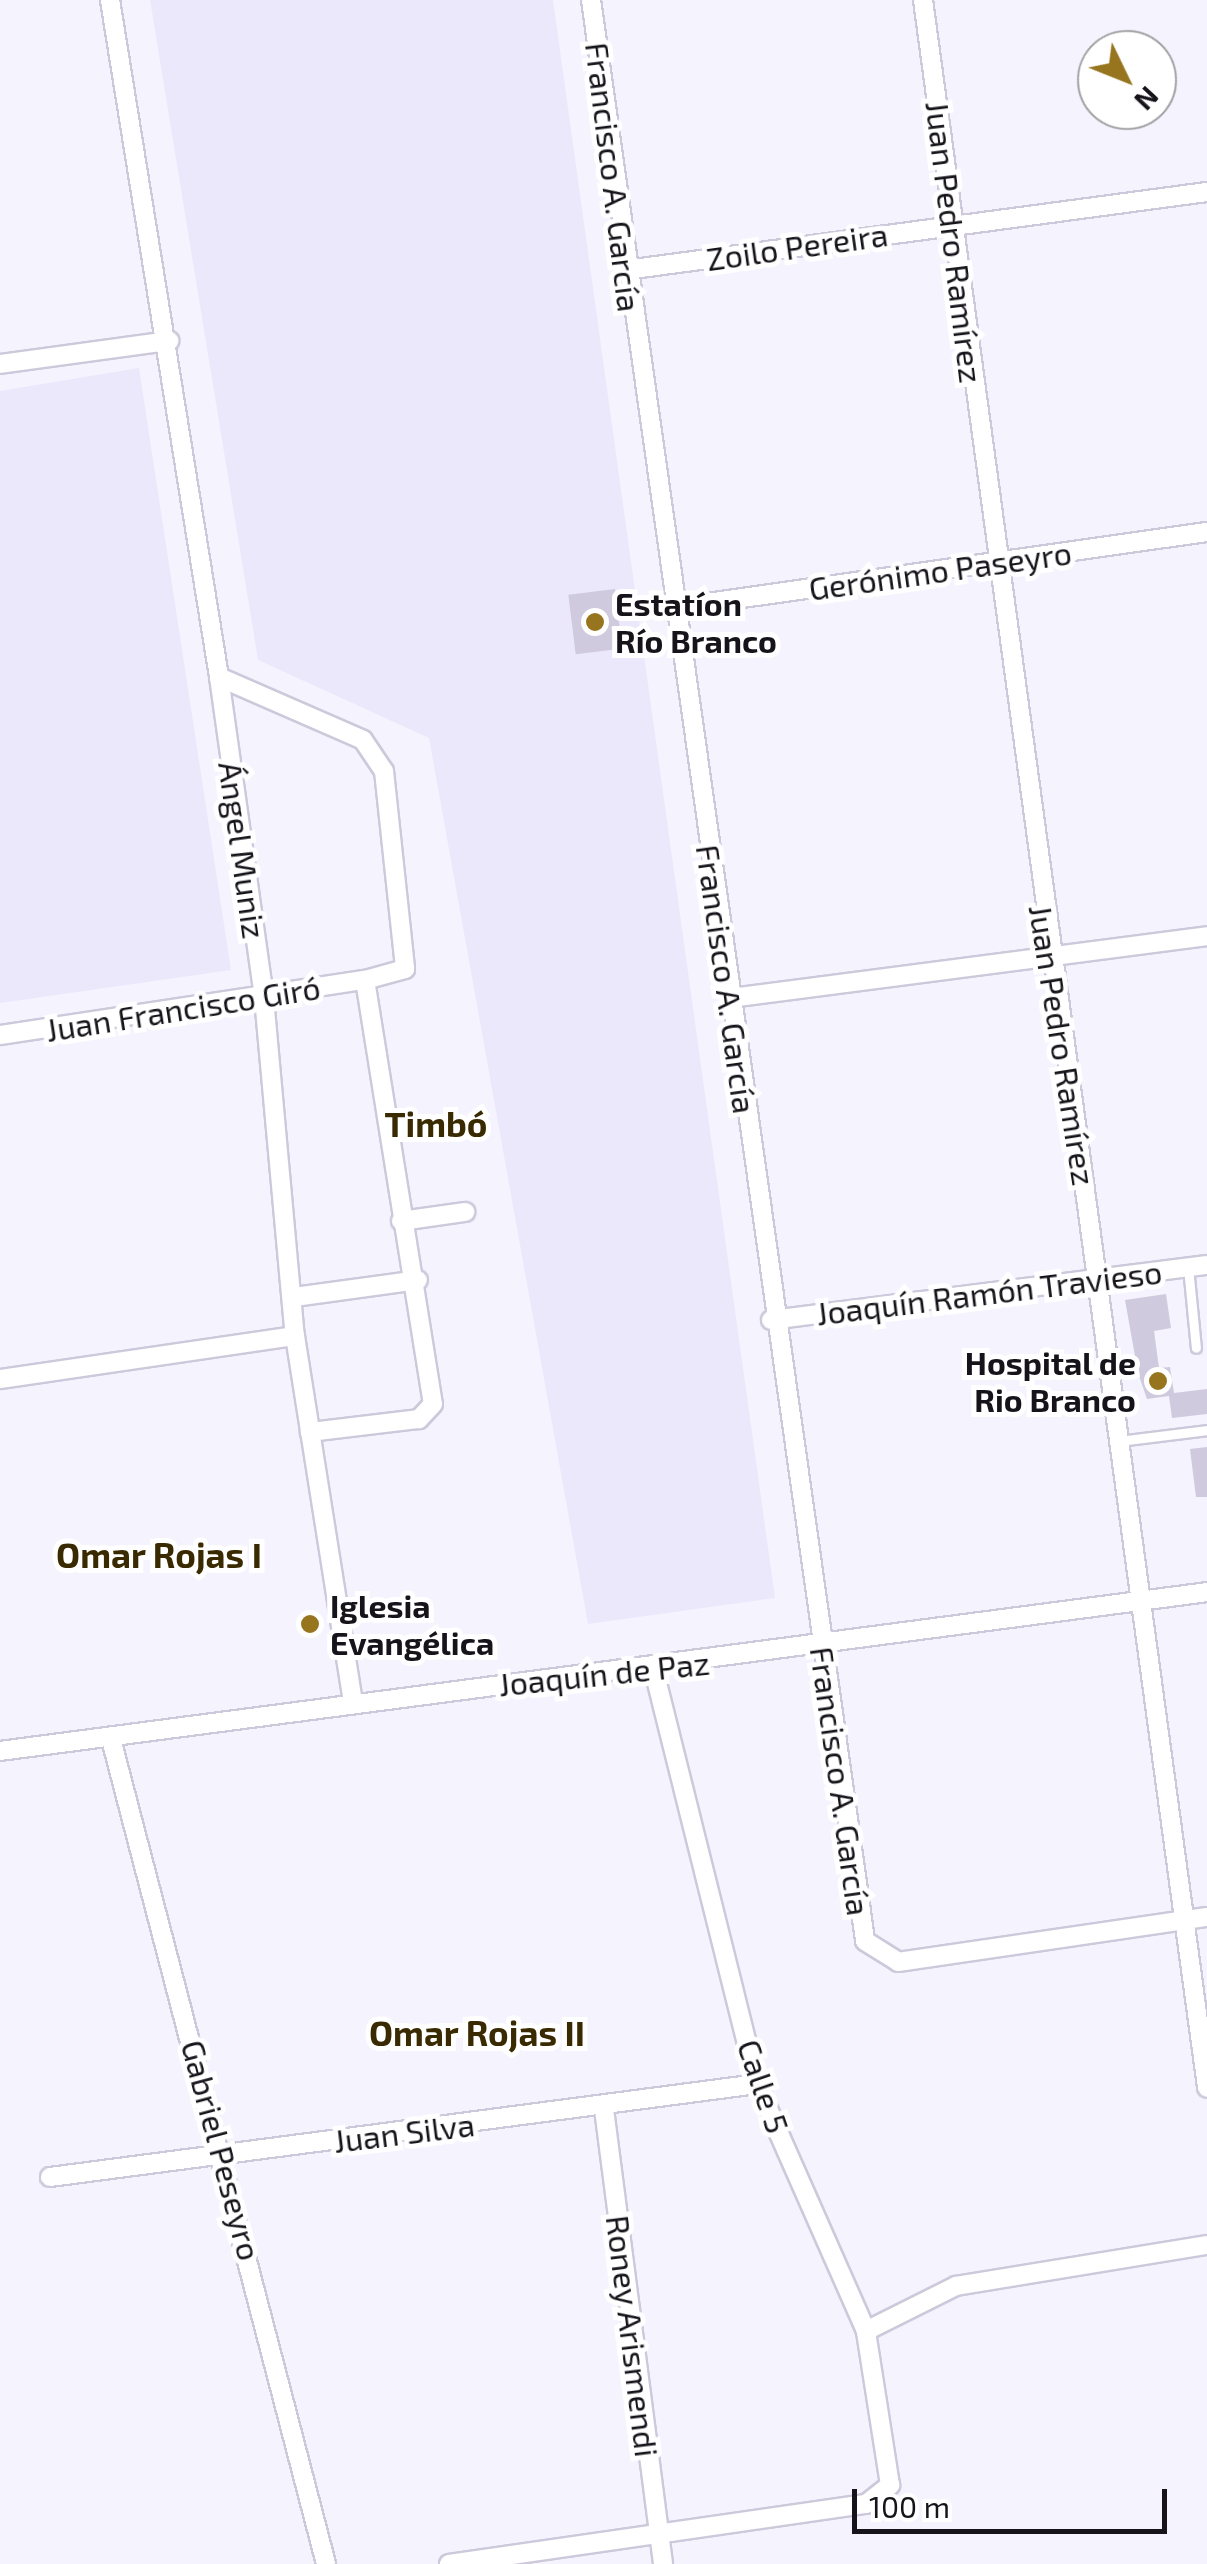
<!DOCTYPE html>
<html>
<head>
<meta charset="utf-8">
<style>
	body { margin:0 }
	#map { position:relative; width:1207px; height:2564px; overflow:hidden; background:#f5f3fe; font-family:"Exo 2",sans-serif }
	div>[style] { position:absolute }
	.built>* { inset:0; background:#ece8fc }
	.building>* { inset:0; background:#cfcadd; transform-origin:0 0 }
	.roads { filter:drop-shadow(2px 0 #cdc9db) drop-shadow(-2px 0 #cdc9db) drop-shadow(0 2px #cdc9db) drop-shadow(0 -2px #cdc9db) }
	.lane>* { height:9px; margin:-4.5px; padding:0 4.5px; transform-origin:4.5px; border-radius:4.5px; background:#fff }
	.street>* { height:18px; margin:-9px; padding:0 9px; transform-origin:9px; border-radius:9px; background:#fff }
	.dots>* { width:28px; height:28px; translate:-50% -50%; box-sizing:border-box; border:5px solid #fff; border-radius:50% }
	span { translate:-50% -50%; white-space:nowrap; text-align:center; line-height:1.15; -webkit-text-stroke:10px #fff; paint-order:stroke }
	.street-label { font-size:32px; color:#16141a }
	.poi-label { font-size:32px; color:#16141a; font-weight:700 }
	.left { translate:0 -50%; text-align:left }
	.right { translate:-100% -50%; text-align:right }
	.neighbourhood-label { font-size:35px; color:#3a2a01; font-weight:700 }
	.north { position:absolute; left:1077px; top:30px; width:100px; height:100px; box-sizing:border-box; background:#fff; border:2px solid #a2a1a3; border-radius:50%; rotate:133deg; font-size:28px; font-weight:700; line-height:40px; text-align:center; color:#16141a }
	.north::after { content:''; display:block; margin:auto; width:35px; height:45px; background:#96751e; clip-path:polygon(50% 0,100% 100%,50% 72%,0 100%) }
	.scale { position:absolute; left:852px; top:2489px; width:315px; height:45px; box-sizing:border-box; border:5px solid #16141a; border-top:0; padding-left:12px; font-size:30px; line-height:35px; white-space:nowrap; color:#16141a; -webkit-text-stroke:8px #fff; paint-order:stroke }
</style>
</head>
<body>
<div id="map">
	<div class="built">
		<i style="clip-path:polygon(150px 0,553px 0,775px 1598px,588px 1624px,429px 738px,258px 660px)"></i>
		<i style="clip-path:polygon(139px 368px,231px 970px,0 1003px,0 391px)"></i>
	</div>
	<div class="building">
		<i style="left:615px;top:589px;width:60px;height:47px;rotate:83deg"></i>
		<i style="clip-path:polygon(1166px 1294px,1171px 1328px,1154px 1331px,1159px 1368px,1170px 1367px,1174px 1393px,1207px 1389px,1207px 1414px,1172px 1418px,1169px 1396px,1147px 1399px,1138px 1373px,1125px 1300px)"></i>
		<i style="clip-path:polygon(1207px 1447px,1207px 1497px,1196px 1497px,1190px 1449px)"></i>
	</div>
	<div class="roads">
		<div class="lane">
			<i style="left:1188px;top:1267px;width:81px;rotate:84.4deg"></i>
			<i style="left:1119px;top:1441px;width:89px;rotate:-7.1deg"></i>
		</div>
		<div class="street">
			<i style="left:110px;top:0;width:686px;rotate:80.85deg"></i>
			<i style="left:219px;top:677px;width:324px;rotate:82deg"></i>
			<i style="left:264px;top:998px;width:339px;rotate:84.8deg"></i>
			<i style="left:295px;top:1336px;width:371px;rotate:81deg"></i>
			<i style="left:591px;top:0;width:1960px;rotate:81.96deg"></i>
			<i style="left:865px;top:1941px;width:39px;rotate:32deg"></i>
			<i style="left:898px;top:1962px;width:312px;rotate:-8.3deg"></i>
			<i style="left:923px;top:0;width:2107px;rotate:82.25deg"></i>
			<i style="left:626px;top:270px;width:586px;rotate:-7.65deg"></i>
			<i style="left:0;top:364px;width:171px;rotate:-7.8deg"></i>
			<i style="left:672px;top:608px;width:540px;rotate:-8.09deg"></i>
			<i style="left:219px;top:677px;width:157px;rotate:23.6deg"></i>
			<i style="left:363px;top:740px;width:37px;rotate:56deg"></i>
			<i style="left:384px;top:771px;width:199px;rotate:83.9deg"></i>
			<i style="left:405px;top:969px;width:41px;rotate:164.6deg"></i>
			<i style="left:365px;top:980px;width:429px;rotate:80.9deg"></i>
			<i style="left:433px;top:1404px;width:21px;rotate:133deg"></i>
			<i style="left:419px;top:1419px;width:110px;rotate:173.2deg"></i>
			<i style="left:731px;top:998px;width:480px;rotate:-7.4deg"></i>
			<i style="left:0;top:1035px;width:369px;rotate:-8.6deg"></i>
			<i style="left:401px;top:1221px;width:65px;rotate:-8deg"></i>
			<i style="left:294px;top:1297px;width:125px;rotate:-7.8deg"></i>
			<i style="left:771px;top:1320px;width:439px;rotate:-7.2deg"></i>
			<i style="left:0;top:1379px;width:298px;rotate:-8.3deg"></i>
			<i style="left:111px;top:1739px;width:853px;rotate:75.39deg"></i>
			<i style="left:0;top:1751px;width:1217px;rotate:-7.5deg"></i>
			<i style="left:604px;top:2109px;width:459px;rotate:82.6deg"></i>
			<i style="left:50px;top:2177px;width:713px;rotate:-7.49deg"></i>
			<i style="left:866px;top:2331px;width:101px;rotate:-26.6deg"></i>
			<i style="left:956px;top:2286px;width:254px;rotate:-9.3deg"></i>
			<i style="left:449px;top:2564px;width:421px;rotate:-8.2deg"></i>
			<i style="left:866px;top:2504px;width:31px;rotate:-38deg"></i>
			<i style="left:890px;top:2485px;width:156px;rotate:-98.9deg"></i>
			<i style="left:866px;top:2331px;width:270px;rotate:-113.8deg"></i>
			<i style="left:757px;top:2084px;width:430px;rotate:-104deg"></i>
		</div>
	</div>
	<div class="dots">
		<i style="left:595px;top:622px;background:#96751e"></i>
		<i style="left:1158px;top:1381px;background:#96751e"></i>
		<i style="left:310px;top:1624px;background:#96751e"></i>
	</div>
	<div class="street-label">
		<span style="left:614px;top:177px;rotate:83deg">Francisco A. García</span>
		<span style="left:955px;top:242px;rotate:83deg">Juan Pedro Ramírez</span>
		<span style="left:797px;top:246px;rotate:-8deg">Zoilo Pereira</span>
		<span style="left:940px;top:570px;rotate:-8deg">Gerónimo Paseyro</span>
		<span style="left:243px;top:850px;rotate:82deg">Ángel Muniz</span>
		<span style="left:727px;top:979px;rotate:82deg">Francisco A. García</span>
		<span style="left:183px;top:1008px;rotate:-9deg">Juan Francisco Giró</span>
		<span style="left:1063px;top:1045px;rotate:81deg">Juan Pedro Ramírez</span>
		<span style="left:989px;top:1292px;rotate:-7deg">Joaquín Ramón Travieso</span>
		<span style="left:604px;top:1673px;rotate:-6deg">Joaquín de Paz</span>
		<span style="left:841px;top:1781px;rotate:82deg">Francisco A. García</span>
		<span style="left:764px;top:2086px;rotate:71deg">Calle 5</span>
		<span style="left:404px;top:2132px;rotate:-7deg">Juan Silva</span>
		<span style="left:222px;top:2150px;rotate:75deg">Gabriel Peseyro</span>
		<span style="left:633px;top:2336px;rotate:83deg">Roney Arismendi</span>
	</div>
	<div class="poi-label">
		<span class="left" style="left:615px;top:622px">Estatíon<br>Río Branco</span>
		<span class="right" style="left:1136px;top:1381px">Hospital de<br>Rio Branco</span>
		<span class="left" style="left:330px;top:1624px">Iglesia<br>Evangélica</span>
	</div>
	<div class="neighbourhood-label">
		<span style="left:436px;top:1123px">Timbó</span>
		<span style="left:159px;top:1554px">Omar Rojas I</span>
		<span style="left:477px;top:2032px">Omar Rojas II</span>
	</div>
	<div class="north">N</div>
	<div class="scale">100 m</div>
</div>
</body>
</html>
